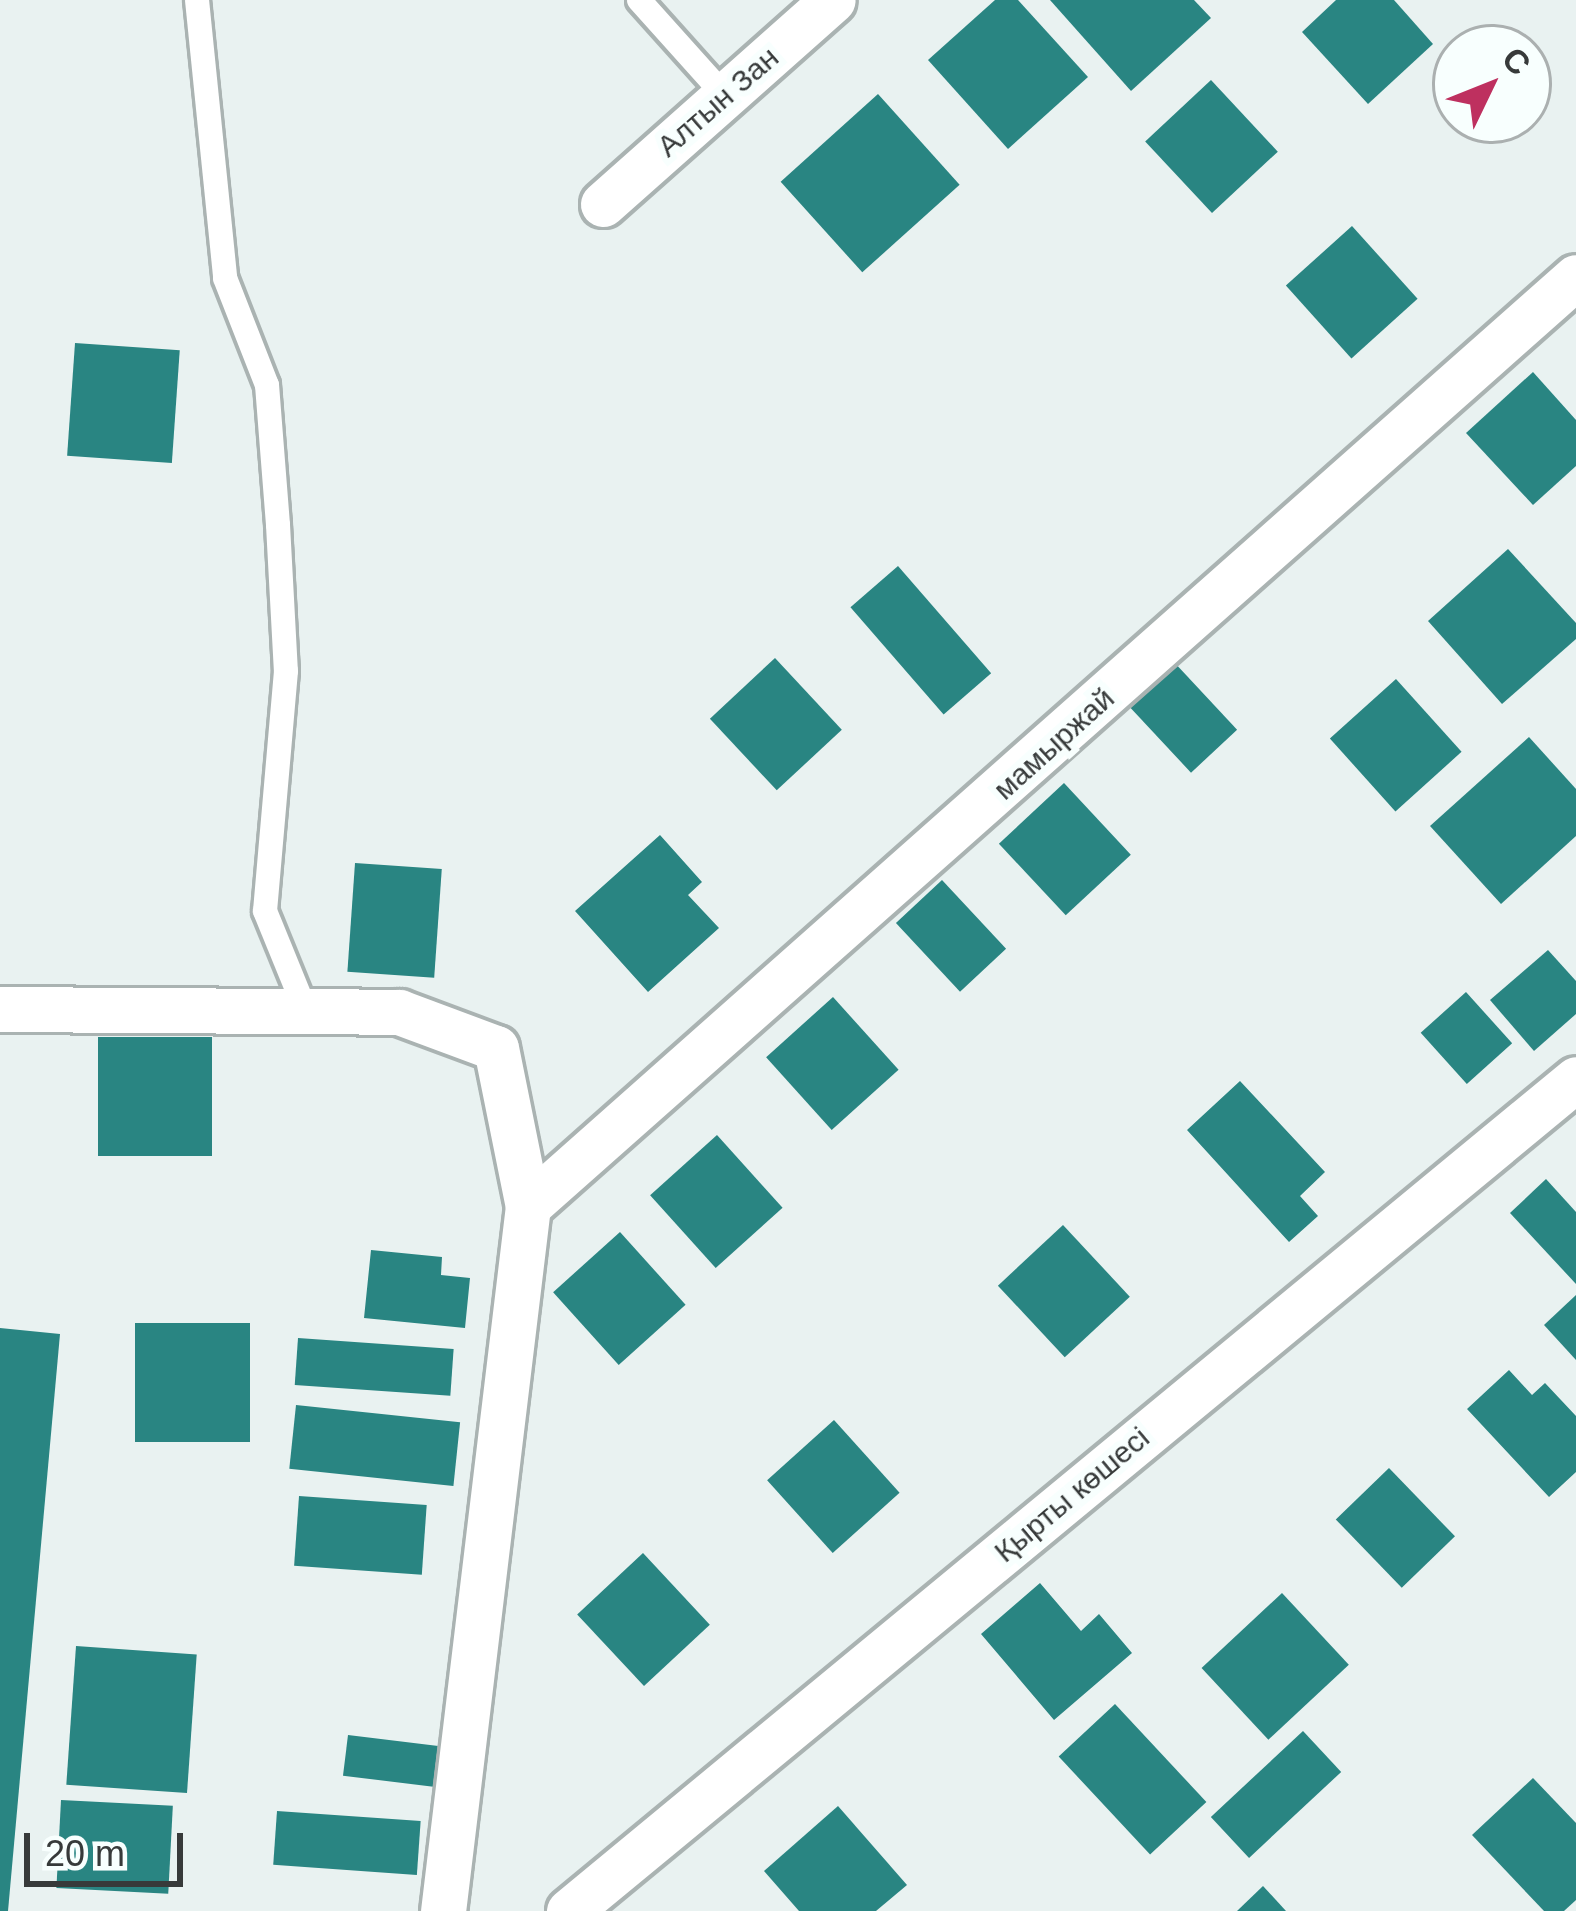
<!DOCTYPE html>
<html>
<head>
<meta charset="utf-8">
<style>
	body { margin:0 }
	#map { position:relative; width:1576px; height:1911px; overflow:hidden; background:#e9f2f1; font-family:Helvetica,sans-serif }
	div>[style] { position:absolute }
	.building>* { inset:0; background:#298582; transform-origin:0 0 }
	.roads { filter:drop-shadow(3px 0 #aab3b2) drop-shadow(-3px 0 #aab3b2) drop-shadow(0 3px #aab3b2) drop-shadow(0 -3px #aab3b2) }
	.service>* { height:24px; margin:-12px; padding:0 12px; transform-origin:12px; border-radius:12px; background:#fff }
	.minor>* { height:45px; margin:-22.5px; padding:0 22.5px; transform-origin:22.5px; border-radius:22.5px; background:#fff }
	span { translate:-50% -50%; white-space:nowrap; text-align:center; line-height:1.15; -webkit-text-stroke:12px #f8fffe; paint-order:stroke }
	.street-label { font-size:30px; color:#373a3a }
	.north { position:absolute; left:1432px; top:24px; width:120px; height:120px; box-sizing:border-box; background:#f8fffe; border:3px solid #abb0b0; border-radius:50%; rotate:47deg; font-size:33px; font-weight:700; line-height:48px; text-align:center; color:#373a3a }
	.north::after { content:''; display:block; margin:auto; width:42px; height:54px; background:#be305f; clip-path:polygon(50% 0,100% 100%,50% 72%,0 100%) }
	.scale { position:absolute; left:24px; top:1833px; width:159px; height:54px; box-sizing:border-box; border:6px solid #373a3a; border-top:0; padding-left:15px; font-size:36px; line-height:42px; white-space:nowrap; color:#373a3a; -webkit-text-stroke:9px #f8fffe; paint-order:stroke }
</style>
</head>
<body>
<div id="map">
	<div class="building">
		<i style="clip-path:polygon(995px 0,1018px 0,1088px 77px,1008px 149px,928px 60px)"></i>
		<i style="clip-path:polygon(1050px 0,1194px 0,1211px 18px,1131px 91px)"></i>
		<i style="clip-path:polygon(1336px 0,1394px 0,1433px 44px,1368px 104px,1302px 32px)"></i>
		<i style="left:1211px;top:80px;width:98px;height:90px;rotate:47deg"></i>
		<i style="left:878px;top:94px;width:122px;height:131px;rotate:48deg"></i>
		<i style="left:1352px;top:226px;width:98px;height:89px;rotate:48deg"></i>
		<i style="left:75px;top:343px;width:105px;height:113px;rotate:4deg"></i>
		<i style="clip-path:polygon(1533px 372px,1576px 420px,1576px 466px,1533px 505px,1466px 433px)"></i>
		<i style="clip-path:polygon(1508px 549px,1576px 623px,1576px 639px,1502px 704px,1428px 621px)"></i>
		<i style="left:898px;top:566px;width:142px;height:63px;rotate:49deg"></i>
		<i style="left:775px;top:658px;width:98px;height:89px;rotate:47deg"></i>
		<i style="left:1173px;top:661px;width:94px;height:63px;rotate:47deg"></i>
		<i style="left:1396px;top:679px;width:98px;height:89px;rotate:48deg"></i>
		<i style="clip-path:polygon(1529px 737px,1576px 789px,1576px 836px,1501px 904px,1430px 826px)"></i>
		<i style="left:1064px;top:783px;width:98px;height:89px;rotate:47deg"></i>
		<i style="clip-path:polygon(660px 835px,702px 882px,688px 895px,719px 928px,648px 992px,575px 911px)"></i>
		<i style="left:355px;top:863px;width:87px;height:109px;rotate:4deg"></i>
		<i style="left:942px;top:880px;width:94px;height:63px;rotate:47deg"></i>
		<i style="clip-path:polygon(1548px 950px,1576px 981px,1576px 1014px,1534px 1051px,1490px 1000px)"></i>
		<i style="left:1466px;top:992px;width:69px;height:61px;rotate:48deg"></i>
		<i style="left:833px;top:997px;width:98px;height:90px;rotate:48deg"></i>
		<i style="left:98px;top:1037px;width:114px;height:119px"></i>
		<i style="clip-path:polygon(1240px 1081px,1325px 1172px,1300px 1196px,1318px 1216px,1289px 1242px,1187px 1130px)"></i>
		<i style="left:717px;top:1135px;width:98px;height:90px;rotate:48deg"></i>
		<i style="clip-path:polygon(1546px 1179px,1576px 1212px,1576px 1284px,1510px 1213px)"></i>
		<i style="left:1063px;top:1225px;width:98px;height:89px;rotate:47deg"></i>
		<i style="left:620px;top:1232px;width:98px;height:90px;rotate:48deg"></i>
		<i style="clip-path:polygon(371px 1250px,442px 1257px,441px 1275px,470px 1278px,465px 1328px,364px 1318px)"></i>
		<i style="clip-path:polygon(1576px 1295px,1576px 1360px,1544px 1325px)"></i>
		<i style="left:135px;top:1323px;width:115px;height:119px"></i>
		<i style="clip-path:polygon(0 1328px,60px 1334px,8px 1911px,0 1911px)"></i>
		<i style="left:298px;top:1338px;width:156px;height:47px;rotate:4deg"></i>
		<i style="clip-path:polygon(1509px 1370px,1532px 1395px,1545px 1383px,1576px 1416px,1576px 1472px,1549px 1497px,1467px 1409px)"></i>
		<i style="left:296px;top:1405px;width:165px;height:64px;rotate:6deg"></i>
		<i style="left:834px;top:1420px;width:98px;height:90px;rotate:48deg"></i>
		<i style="left:1389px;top:1468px;width:95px;height:74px;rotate:46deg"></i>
		<i style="left:299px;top:1496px;width:128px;height:70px;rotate:4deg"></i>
		<i style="left:643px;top:1553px;width:98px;height:90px;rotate:47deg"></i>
		<i style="clip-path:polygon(1040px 1583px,1081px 1631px,1099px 1614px,1132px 1653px,1054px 1720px,981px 1634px)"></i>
		<i style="left:1282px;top:1593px;width:98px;height:110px;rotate:47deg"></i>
		<i style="left:76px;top:1646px;width:121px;height:139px;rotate:4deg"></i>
		<i style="left:1115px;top:1704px;width:134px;height:77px;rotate:47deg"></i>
		<i style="left:1303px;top:1731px;width:56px;height:126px;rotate:47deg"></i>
		<i style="left:348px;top:1735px;width:93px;height:41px;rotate:7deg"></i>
		<i style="clip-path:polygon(1533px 1778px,1576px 1823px,1576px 1900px,1564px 1911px,1544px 1911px,1472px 1835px)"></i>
		<i style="left:61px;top:1800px;width:112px;height:88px;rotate:3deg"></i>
		<i style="clip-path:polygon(838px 1806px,907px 1885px,876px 1911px,799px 1911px,764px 1871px)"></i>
		<i style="left:277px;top:1811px;width:144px;height:54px;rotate:4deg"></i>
		<i style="clip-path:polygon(1263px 1886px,1286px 1911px,1237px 1911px)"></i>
	</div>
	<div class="roads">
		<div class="service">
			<i style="left:197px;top:0;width:279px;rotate:84.2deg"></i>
			<i style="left:225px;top:278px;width:115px;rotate:68.6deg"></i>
			<i style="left:267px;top:385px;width:140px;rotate:85.5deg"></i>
			<i style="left:278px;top:525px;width:146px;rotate:86.9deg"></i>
			<i style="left:286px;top:671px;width:241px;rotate:95deg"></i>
			<i style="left:265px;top:911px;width:106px;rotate:67.8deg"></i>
			<i style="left:639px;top:0;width:129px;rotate:48.1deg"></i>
		</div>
		<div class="minor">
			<i style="left:603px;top:204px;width:307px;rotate:-41.6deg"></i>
			<i style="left:0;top:1009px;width:399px;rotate:0.4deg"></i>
			<i style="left:399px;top:1012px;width:103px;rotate:20.4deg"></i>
			<i style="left:496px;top:1048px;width:161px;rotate:78.6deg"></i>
			<i style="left:528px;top:1206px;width:710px;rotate:96.87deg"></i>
			<i style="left:528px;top:1206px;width:1400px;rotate:-41.56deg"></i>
			<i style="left:569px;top:1911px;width:1306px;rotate:-39.56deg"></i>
		</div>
	</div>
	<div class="street-label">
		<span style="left:718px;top:102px;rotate:-41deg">Алтын Зан</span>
		<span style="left:1054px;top:744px;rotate:-42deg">мамыржай</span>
		<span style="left:1072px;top:1495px;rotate:-40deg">Қырты көшесі</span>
	</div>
	<div class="north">С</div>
	<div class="scale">20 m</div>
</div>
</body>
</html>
